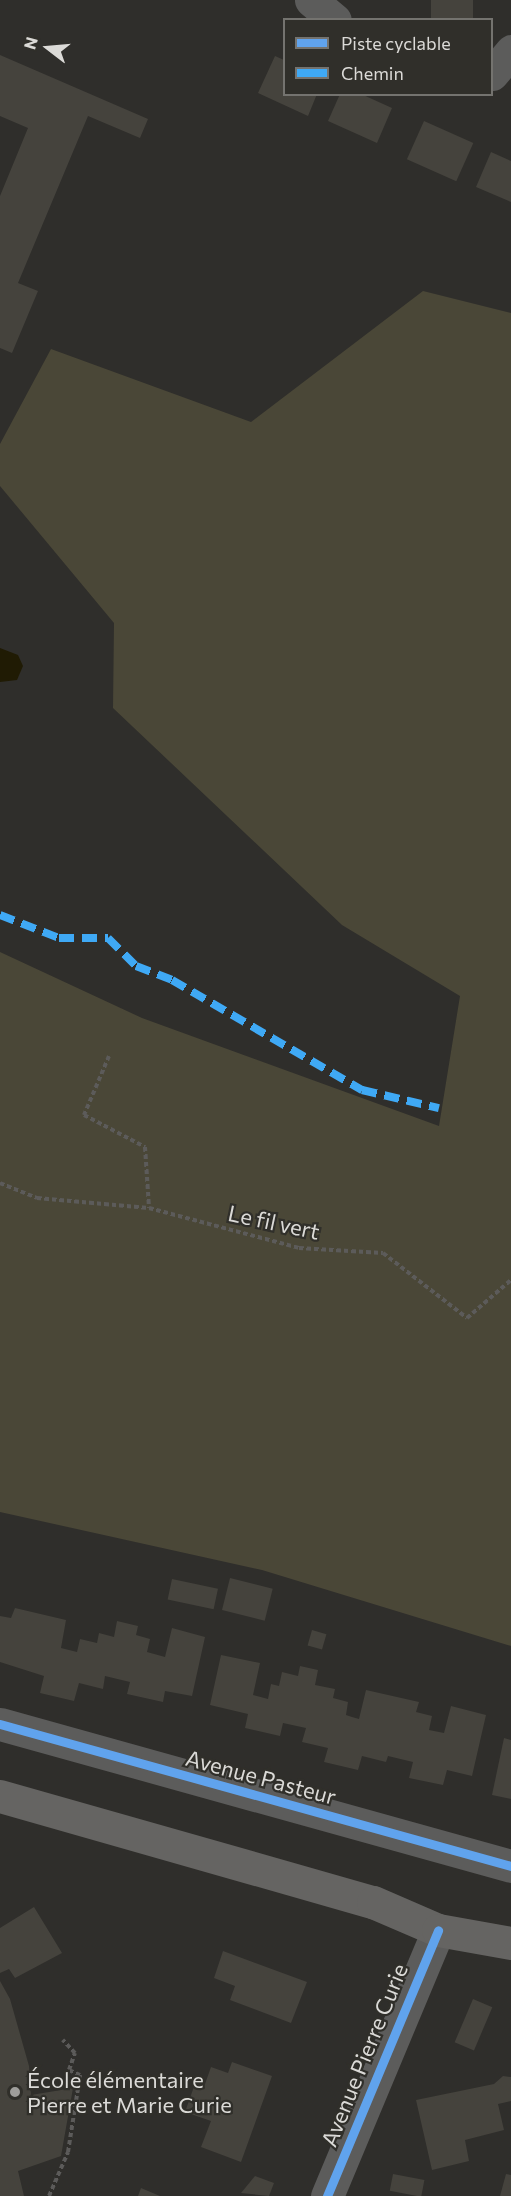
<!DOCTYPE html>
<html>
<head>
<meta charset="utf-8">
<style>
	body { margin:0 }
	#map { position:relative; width:511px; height:2196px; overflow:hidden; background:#2f2e2b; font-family:Commissioner,sans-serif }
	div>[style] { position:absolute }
	.green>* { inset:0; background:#4a4737 }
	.water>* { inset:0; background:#201b04 }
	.building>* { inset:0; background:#45433d; transform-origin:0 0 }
	.path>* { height:4px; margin-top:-2px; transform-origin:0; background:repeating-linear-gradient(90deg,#5c5b5a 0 4.5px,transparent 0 7.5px) }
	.minor>* { height:33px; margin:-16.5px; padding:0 16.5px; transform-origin:16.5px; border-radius:16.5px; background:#5c5c5b }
	.major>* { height:33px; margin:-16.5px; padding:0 16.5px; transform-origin:16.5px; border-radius:16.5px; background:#656462 }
	.quiet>* { height:8px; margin-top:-4px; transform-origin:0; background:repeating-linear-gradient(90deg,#3fa9f5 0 15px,transparent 0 23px) }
	.cycleway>* { height:9px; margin:-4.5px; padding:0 4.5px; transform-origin:4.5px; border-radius:4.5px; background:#60a3ed }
	.dots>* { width:16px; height:16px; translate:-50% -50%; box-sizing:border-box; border:3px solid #302f2a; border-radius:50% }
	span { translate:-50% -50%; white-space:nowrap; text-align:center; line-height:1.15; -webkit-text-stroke:4.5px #302f2a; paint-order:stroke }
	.street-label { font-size:22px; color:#dbdad7 }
	.poi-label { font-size:22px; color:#dbdad7 }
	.left { translate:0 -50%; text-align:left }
	.legend { position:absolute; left:283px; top:18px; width:210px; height:78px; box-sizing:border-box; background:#302f2a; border:2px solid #74736f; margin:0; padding:8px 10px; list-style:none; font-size:18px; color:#dbdad7 }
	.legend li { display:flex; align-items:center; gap:12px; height:30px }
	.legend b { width:30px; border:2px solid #74736f }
	.north { position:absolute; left:18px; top:18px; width:60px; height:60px; -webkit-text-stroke:4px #302f2a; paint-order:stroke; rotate:286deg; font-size:16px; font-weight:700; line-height:24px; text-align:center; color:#dbdad7 }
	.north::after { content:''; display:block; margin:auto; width:21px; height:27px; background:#dbdad7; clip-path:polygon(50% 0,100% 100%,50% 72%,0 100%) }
</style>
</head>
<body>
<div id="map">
	<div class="green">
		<i style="clip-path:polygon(423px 291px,511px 313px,511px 1646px,262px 1570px,0 1512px,0 952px,142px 1018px,439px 1126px,460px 996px,342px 925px,113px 708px,114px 623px,0 486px,0 444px,51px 349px,251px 422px)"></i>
	</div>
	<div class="water">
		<i style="clip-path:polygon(0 648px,18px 655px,23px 666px,17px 680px,0 682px)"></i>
	</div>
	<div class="building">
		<i style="left:431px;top:0;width:42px;height:20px"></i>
		<i style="clip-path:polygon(0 55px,148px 119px,140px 138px,88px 116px,18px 283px,38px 291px,12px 353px,0 348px,0 196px,28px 128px,0 116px)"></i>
		<i style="clip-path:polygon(275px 56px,284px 60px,284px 94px,317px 94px,308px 116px,258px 93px)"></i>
		<i style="clip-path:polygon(340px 94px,361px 94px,392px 108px,377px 143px,328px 121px)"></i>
		<i style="left:424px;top:121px;width:54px;height:42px;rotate:24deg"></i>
		<i style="clip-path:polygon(491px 152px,511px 161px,511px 202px,476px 187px)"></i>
		<i style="left:230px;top:1578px;width:44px;height:33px;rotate:14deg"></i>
		<i style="left:172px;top:1579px;width:47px;height:21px;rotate:12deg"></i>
		<i style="clip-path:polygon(15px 1608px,66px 1620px,61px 1648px,77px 1652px,80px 1639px,97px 1643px,99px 1633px,114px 1637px,117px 1621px,138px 1626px,136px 1635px,150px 1639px,147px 1652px,165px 1657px,172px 1628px,205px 1637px,192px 1696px,165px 1691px,163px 1702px,127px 1694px,130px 1682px,105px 1676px,103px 1689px,79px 1683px,74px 1701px,40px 1693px,44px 1676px,0 1662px,0 1616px,11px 1618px)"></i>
		<i style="left:312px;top:1630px;width:15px;height:16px;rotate:16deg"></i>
		<i style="clip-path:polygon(221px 1655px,260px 1663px,253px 1695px,268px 1699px,271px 1684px,279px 1686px,282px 1672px,298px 1676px,300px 1666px,318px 1670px,315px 1685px,335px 1689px,333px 1698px,348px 1702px,346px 1715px,352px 1717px,359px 1719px,366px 1690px,419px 1702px,416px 1712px,432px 1716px,429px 1730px,444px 1733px,451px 1706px,486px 1715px,472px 1776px,447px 1770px,443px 1785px,409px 1778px,413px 1762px,388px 1756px,386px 1762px,362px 1756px,358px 1770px,324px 1762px,328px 1748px,302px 1742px,306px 1728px,283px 1723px,280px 1736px,245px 1728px,248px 1714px,210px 1705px)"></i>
		<i style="clip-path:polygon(504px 1738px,511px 1740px,511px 1799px,492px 1795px)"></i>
		<i style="clip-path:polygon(34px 1907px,62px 1953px,15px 1978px,9px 1969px,0 1973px,0 1928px)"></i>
		<i style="clip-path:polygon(223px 1951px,307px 1982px,291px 2023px,230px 2000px,235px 1986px,214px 1978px)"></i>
		<i style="clip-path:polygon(0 1981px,10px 1999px,29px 2066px,31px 2095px,73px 2088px,61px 2156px,18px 2171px,24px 2196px,0 2196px)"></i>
		<i style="left:473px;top:1999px;width:21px;height:47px;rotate:23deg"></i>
		<i style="clip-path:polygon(232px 2062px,272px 2076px,241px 2162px,201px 2147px,211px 2121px,185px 2112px,196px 2081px,205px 2084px,211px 2067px,228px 2073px)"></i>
		<i style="clip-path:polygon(503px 2076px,511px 2077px,511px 2101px,498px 2104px,504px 2130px,465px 2140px,469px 2161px,432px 2170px,416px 2100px,494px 2084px)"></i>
		<i style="left:393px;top:2174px;width:32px;height:17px;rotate:11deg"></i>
		<i style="clip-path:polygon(506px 2174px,511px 2175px,511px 2196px,500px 2196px)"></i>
		<i style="clip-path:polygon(255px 2176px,274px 2183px,269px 2196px,241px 2193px)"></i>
		<i style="clip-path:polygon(141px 2188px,160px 2196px,138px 2196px)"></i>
	</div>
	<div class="path">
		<i style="left:109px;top:1056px;width:64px;rotate:113deg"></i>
		<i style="left:84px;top:1115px;width:69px;rotate:27.7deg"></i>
		<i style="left:145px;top:1147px;width:61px;rotate:86.2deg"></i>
		<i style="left:0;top:1183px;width:40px;rotate:22deg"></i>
		<i style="left:37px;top:1198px;width:112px;rotate:5.1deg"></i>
		<i style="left:149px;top:1208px;width:155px;rotate:14.9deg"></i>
		<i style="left:299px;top:1248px;width:84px;rotate:3.4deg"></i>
		<i style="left:383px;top:1253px;width:106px;rotate:37.7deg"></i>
		<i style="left:467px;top:1318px;width:58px;rotate:-40.8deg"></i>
		<i style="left:49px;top:2196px;width:48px;rotate:-66.6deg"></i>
		<i style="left:68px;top:2152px;width:78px;rotate:-81.1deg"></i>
		<i style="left:80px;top:2075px;width:12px;rotate:-156deg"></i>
		<i style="left:69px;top:2070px;width:18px;rotate:-71deg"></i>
		<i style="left:75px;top:2053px;width:18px;rotate:-133deg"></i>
	</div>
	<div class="minor">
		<i style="left:311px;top:0;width:31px;rotate:40deg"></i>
		<i style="left:492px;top:74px;width:30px;rotate:-50deg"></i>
		<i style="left:0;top:1724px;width:530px;rotate:15.53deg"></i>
		<i style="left:327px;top:2196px;width:288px;rotate:-67.3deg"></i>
	</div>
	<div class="major">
		<i style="left:0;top:1796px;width:388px;rotate:15.9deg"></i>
		<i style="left:373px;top:1902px;width:71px;rotate:23.3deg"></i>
		<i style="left:438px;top:1930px;width:74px;rotate:10.1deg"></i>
	</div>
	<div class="quiet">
		<i style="left:0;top:915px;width:63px;rotate:21.3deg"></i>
		<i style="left:59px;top:938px;width:49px"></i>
		<i style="left:108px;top:938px;width:40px;rotate:45deg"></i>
		<i style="left:136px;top:966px;width:39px;rotate:21deg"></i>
		<i style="left:172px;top:980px;width:220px;rotate:30.1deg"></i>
		<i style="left:362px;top:1090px;width:79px;rotate:13.2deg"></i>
	</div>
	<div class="cycleway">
		<i style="left:0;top:1724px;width:530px;rotate:15.53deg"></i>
		<i style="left:327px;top:2196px;width:288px;rotate:-67.3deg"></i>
	</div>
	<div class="dots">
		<i style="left:15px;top:2092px;background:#9f9e9b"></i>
	</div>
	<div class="street-label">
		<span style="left:274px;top:1222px;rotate:12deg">Le fil vert</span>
		<span style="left:261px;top:1777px;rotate:15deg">Avenue Pasteur</span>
		<span style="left:364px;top:2055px;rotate:-68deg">Avenue Pierre Curie</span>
	</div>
	<div class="poi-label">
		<span class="left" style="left:27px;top:2092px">École élémentaire<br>Pierre et Marie Curie</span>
	</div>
	<ul class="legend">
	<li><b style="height:8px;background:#60a3ed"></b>Piste cyclable</li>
	<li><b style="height:8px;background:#3fa9f5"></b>Chemin</li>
	</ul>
	<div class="north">N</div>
</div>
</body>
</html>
